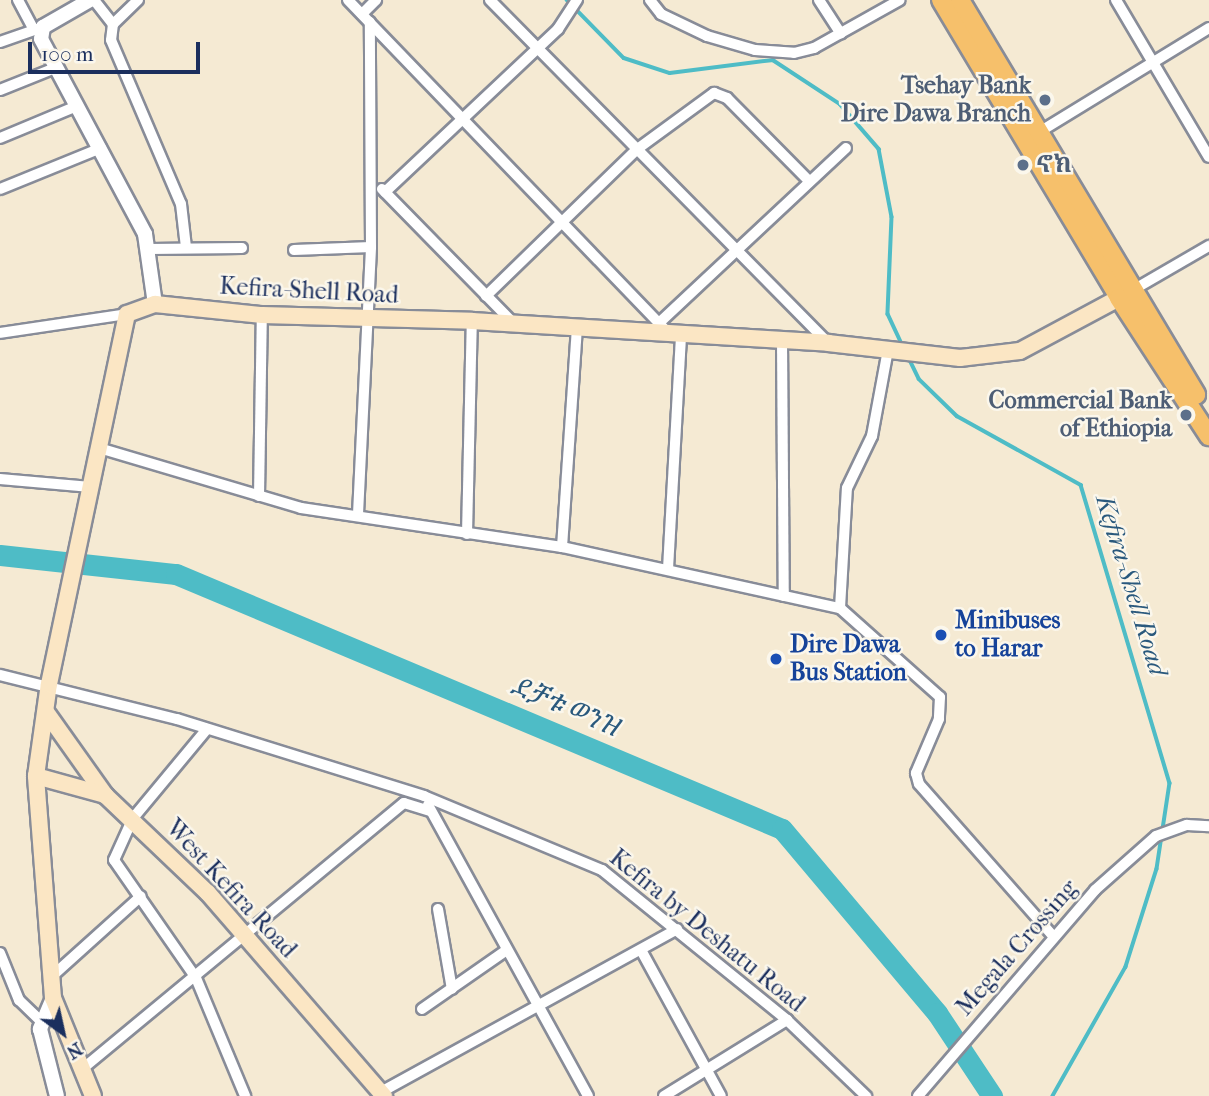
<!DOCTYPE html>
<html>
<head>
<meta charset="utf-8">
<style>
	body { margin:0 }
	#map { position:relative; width:1209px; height:1096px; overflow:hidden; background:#f5ead3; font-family:"IM FELL French Canon","Noto Serif Ethiopic",serif }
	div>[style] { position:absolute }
	.stream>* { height:3.5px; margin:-1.75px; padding:0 1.75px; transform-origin:1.75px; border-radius:1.75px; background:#4ebcc6 }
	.river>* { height:21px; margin:-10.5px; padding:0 10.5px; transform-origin:10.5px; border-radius:10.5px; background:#4ebcc6 }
	.roads { filter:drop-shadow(2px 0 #888c98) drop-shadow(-2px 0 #888c98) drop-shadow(0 2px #888c98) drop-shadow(0 -2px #888c98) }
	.minor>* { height:10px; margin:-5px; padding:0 5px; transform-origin:5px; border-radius:5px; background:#fff }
	.tertiary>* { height:14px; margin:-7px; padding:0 7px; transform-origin:7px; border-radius:7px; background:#fff }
	.secondary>* { height:16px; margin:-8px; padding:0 8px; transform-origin:8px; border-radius:8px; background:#fbe6c4 }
	.primary>* { height:18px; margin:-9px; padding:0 9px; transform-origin:9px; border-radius:9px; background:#f6c06b }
	.dots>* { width:19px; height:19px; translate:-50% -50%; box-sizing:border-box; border:4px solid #fbf7ec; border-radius:50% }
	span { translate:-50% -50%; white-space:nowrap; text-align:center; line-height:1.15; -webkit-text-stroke:5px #fbf7ec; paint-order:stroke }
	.service-label { font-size:24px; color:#4e5e75; font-weight:700 }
	.right { translate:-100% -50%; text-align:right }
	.left { translate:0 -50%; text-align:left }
	.street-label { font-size:24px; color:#1b2f5e }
	.transit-label { font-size:24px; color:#164399; font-weight:700 }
	.water-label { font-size:26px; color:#2a597d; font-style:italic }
	.north { position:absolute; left:28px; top:998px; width:70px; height:70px; -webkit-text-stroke:5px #fbf7ec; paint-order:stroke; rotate:147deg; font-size:19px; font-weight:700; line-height:28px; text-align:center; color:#1b2f5e }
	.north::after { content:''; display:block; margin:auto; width:24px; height:32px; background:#1b2f5e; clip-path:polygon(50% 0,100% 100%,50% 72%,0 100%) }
	.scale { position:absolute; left:28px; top:42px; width:172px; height:32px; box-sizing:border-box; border:4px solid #1b2f5e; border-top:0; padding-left:9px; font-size:21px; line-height:24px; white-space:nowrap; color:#1b2f5e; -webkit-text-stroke:5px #fbf7ec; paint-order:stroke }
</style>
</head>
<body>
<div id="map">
	<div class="stream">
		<i style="left:567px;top:0;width:81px;rotate:45.5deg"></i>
		<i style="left:624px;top:58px;width:48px;rotate:18.1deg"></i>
		<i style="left:670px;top:73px;width:104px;rotate:-7.2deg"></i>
		<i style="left:773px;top:60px;width:80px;rotate:33.3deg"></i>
		<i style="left:840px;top:104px;width:60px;rotate:49.1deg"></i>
		<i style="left:879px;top:149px;width:69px;rotate:79.2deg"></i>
		<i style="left:892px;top:217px;width:97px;rotate:92.4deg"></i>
		<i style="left:888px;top:314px;width:35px;rotate:65deg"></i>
		<i style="left:908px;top:356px;width:25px;rotate:64deg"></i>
		<i style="left:919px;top:379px;width:53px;rotate:44.2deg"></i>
		<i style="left:957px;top:416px;width:142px;rotate:29.1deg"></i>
		<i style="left:1081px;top:485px;width:311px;rotate:73.4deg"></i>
		<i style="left:1170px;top:783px;width:87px;rotate:98.6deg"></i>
		<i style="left:1157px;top:869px;width:103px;rotate:107.6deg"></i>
		<i style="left:1126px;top:967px;width:148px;rotate:119.5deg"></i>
	</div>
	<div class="river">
		<i style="left:0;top:555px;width:177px;rotate:6.2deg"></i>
		<i style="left:176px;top:574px;width:657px;rotate:22.82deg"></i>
		<i style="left:782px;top:829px;width:241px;rotate:49.9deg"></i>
		<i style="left:937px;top:1013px;width:100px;rotate:56.5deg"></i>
	</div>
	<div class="roads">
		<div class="minor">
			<i style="left:18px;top:0;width:34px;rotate:62deg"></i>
			<i style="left:94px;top:0;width:31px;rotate:52deg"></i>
			<i style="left:138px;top:0;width:35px;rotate:136deg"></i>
			<i style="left:113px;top:24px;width:16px;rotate:97deg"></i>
			<i style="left:111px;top:40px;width:178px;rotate:66.9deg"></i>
			<i style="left:181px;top:204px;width:43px;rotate:83.4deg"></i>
			<i style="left:348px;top:0;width:463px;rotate:46.1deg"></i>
			<i style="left:490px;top:0;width:482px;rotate:45.4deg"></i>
			<i style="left:650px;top:0;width:18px;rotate:52deg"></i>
			<i style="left:661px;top:14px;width:51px;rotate:25.6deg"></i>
			<i style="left:707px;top:36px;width:50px;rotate:16.3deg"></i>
			<i style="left:755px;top:50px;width:39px;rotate:4deg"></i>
			<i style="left:794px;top:53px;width:21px;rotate:-14deg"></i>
			<i style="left:814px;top:48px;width:98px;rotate:-29.2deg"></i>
			<i style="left:819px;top:0;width:40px;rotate:57.1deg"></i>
			<i style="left:1116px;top:0;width:182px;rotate:59.4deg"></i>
			<i style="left:362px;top:14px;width:20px;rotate:-45deg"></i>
			<i style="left:0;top:42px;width:46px;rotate:-19.2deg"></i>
			<i style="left:0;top:90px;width:59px;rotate:-21.8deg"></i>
			<i style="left:1036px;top:134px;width:203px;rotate:-31.5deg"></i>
			<i style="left:0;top:138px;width:83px;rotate:-22.6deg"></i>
			<i style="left:0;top:189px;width:109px;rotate:-22.1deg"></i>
			<i style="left:382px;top:189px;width:187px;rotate:45.6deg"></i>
			<i style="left:385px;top:192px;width:238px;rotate:-43.3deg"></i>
			<i style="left:558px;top:29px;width:35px;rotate:-57deg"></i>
			<i style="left:149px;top:249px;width:93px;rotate:-0.6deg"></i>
			<i style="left:294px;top:250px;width:77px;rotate:-2.2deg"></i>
			<i style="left:1133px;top:290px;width:88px;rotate:-30.1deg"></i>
			<i style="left:486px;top:296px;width:209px;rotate:-44.2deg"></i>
			<i style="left:636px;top:150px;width:97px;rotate:-36.2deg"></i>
			<i style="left:714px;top:93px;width:14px;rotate:21deg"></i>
			<i style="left:727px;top:98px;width:117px;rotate:45.3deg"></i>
			<i style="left:659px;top:323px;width:256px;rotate:-43.1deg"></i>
			<i style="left:0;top:333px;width:128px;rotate:-8.5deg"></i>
			<i style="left:782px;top:340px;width:256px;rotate:89.6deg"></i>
			<i style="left:99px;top:448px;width:211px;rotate:16.5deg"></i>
			<i style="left:301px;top:508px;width:264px;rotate:8.5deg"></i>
			<i style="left:562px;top:547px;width:285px;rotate:12.4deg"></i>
			<i style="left:840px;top:608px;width:134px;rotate:41.7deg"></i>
			<i style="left:940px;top:697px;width:22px;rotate:93deg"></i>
			<i style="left:939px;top:719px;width:59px;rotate:113.1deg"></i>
			<i style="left:916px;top:773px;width:11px;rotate:75deg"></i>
			<i style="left:919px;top:784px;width:203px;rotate:48.6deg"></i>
			<i style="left:0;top:479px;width:91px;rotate:5deg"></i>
			<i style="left:259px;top:496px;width:181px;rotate:-89.1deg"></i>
			<i style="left:358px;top:514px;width:267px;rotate:-87.2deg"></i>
			<i style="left:371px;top:247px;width:225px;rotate:-90.3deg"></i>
			<i style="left:467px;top:534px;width:213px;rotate:-88.7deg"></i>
			<i style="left:562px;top:547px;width:221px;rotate:-86.1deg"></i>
			<i style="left:668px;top:569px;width:235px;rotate:-86.8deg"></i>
			<i style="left:840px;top:608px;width:120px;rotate:-86.7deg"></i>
			<i style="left:847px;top:488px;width:58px;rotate:-64.3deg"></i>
			<i style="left:872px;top:436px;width:87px;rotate:-79.5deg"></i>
			<i style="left:0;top:675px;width:182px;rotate:14deg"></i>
			<i style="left:177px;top:719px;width:259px;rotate:17.3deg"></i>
			<i style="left:424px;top:796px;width:193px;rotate:22.6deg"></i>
			<i style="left:602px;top:870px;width:238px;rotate:39deg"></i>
			<i style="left:787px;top:1020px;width:110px;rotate:43.9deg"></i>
			<i style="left:207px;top:729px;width:116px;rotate:129.7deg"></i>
			<i style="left:133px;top:818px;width:46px;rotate:114.3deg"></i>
			<i style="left:114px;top:860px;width:144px;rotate:55.2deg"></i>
			<i style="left:196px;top:978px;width:128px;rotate:67.4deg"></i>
			<i style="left:428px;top:805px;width:332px;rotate:61.2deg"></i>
			<i style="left:438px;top:909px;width:81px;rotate:80.1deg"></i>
			<i style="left:641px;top:950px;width:166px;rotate:61.3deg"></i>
			<i style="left:0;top:953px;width:51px;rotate:68deg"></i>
			<i style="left:19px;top:1000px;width:29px;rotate:44deg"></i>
			<i style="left:50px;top:978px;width:122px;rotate:-42deg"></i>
			<i style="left:422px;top:1009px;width:103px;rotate:-34.8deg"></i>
			<i style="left:81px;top:1070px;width:419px;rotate:-39.6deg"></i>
			<i style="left:404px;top:803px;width:28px;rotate:17deg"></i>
			<i style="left:381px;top:1092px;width:338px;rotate:-28.8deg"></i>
			<i style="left:664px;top:1096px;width:145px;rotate:-31.7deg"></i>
			<i style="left:918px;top:1096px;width:272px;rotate:-49.3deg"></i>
			<i style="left:1095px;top:890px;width:81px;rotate:-41.5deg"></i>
			<i style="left:1156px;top:836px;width:33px;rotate:-20deg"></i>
			<i style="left:1187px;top:825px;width:22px;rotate:3deg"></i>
		</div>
		<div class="tertiary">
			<i style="left:90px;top:0;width:54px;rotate:150.1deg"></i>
			<i style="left:43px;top:27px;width:12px;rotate:99deg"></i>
			<i style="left:41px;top:39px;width:221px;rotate:61.9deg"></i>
			<i style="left:145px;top:234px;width:71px;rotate:81.9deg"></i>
			<i style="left:53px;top:998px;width:34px;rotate:113deg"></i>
			<i style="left:40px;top:1029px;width:69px;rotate:75.8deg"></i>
		</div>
		<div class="secondary">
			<i style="left:46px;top:712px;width:102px;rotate:54.6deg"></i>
			<i style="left:105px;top:795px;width:142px;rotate:43.6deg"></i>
			<i style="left:208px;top:893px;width:269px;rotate:49.1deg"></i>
			<i style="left:36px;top:776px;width:72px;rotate:15.4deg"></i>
			<i style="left:93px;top:1096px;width:106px;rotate:-112.2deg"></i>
			<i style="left:53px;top:998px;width:223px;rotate:-94.4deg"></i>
			<i style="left:36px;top:776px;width:93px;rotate:-82deg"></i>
			<i style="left:49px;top:684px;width:378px;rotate:-78.1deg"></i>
			<i style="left:127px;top:314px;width:30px;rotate:-20deg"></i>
			<i style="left:155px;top:304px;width:108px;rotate:5.9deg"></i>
			<i style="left:262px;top:315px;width:210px;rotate:1.6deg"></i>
			<i style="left:472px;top:321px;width:357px;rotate:3.5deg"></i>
			<i style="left:828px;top:343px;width:133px;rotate:6.5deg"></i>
			<i style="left:960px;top:358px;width:60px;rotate:-6.7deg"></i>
			<i style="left:1020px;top:351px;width:123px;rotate:-28.2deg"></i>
		</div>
		<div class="primary">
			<i style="left:941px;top:0;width:347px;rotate:59.1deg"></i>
			<i style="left:1119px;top:298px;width:165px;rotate:56.9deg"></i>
			<i style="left:960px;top:0;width:460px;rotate:59.1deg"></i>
		</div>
	</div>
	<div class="dots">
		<i style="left:1045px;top:100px;background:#5c6f8a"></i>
		<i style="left:1023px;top:165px;background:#5c6f8a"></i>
		<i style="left:1186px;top:415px;background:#5c6f8a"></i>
		<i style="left:941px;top:635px;background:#1a4fb4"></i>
		<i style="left:776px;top:659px;background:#1a4fb4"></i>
	</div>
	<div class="service-label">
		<span class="right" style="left:1031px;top:100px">Tsehay Bank<br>Dire Dawa Branch</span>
		<span class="left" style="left:1037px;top:165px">ኖክ</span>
		<span class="right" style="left:1172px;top:415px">Commercial Bank<br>of Ethiopia</span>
	</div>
	<div class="street-label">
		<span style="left:309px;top:291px;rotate:3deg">Kefira-Shell Road</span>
		<span style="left:231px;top:889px;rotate:47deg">West Kefira Road</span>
		<span style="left:707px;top:931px;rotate:39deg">Kefira by Deshatu Road</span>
		<span style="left:1017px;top:948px;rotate:-49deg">Megala Crossing</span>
	</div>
	<div class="transit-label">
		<span class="left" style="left:955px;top:635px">Minibuses<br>to Harar</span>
		<span class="left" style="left:790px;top:659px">Dire Dawa<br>Bus Station</span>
	</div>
	<div class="water-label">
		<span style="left:1131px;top:585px;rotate:73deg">Kefira-Shell Road</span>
		<span style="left:565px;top:707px;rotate:23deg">ደቻቱ ወንዝ</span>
	</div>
	<div class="north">N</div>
	<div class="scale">100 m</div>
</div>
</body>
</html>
